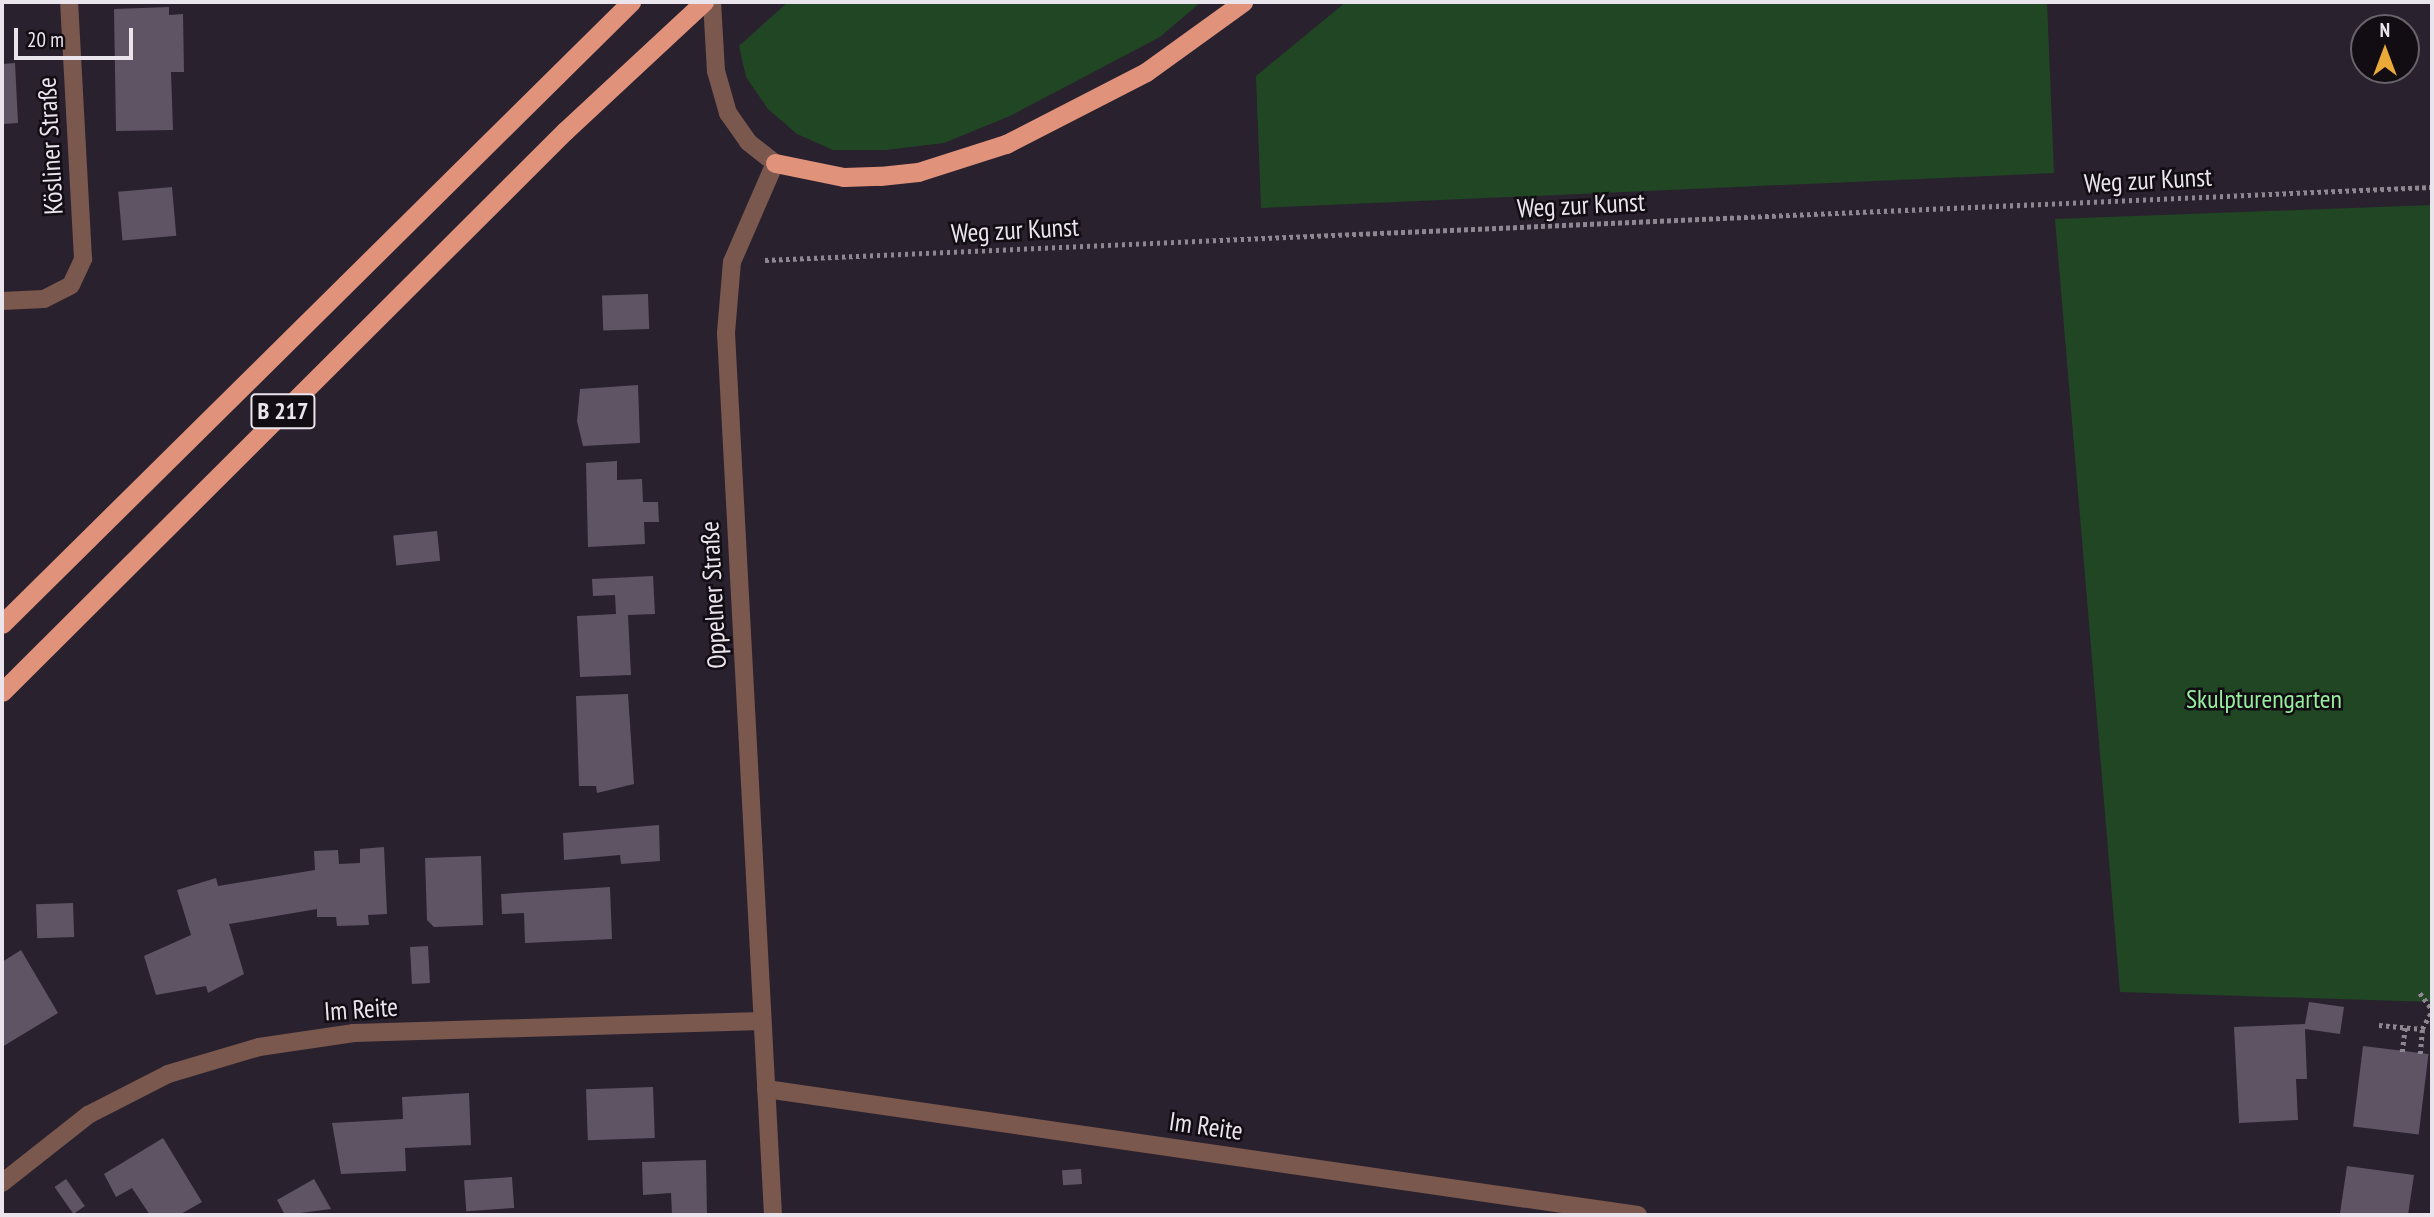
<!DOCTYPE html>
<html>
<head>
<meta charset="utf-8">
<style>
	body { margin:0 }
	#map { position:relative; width:2434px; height:1217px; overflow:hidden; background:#2a212f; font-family:"PT Sans Narrow",sans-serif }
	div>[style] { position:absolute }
	.green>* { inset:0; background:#204623 }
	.building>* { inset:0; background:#5e5464; transform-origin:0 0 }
	.path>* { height:4.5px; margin-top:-2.25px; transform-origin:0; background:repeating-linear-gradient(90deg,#8e8792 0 3.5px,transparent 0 7px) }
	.minor>* { height:18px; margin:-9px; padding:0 9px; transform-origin:9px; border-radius:9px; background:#7a584d }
	.tertiary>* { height:18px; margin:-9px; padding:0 9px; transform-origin:9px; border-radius:9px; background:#7a584d }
	.trunk>* { height:19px; margin:-9.5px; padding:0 9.5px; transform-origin:9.5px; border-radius:9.5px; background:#e0927a }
	span { translate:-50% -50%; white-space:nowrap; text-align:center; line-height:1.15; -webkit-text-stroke:5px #110d13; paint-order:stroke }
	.shield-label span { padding:2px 5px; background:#110d13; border:2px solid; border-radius:5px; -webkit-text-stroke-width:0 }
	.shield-label { font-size:24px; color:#eae4ed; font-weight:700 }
	.street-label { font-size:26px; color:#eae4ed }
	.park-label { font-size:26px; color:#97ef9d }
	.frame { position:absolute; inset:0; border:4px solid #eae4ed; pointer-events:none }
	.north { position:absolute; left:2350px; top:14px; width:70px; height:70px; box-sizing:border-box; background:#110d13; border:2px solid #68636a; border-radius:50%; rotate:0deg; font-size:19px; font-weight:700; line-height:28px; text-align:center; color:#eae4ed }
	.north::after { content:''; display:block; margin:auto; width:24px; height:32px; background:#eaaa38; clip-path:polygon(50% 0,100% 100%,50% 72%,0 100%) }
	.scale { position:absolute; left:14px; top:28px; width:119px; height:32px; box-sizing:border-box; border:4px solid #eae4ed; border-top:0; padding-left:9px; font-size:21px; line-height:24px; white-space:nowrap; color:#eae4ed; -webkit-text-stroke:5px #110d13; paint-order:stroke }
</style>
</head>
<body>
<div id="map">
	<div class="green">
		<i style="clip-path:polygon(788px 2px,1201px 2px,1160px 37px,1010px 116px,944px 143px,886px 150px,833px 150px,797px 134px,768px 109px,746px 77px,739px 46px)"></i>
		<i style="clip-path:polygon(1346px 2px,2047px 2px,2054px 173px,1261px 208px,1256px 76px)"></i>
		<i style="clip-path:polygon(2432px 205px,2432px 1002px,2120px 992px,2055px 219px)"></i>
	</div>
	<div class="building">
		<i style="clip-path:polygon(169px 7px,169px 15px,183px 14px,184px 72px,171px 72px,173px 130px,116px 131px,114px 9px)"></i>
		<i style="clip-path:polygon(15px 63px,18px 123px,2px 124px,2px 64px)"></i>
		<i style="left:172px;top:187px;width:49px;height:54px;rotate:85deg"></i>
		<i style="left:648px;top:294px;width:35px;height:46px;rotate:88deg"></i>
		<i style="clip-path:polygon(638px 385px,640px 443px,583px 446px,577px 421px,580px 389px)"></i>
		<i style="clip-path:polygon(617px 461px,617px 480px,642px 479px,643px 502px,658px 502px,659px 522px,644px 522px,645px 544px,588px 547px,586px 463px)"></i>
		<i style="left:437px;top:531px;width:30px;height:44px;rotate:84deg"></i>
		<i style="clip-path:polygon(653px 576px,655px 614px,628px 615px,631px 675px,580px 677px,577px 616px,616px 614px,615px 595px,593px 596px,592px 579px)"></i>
		<i style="clip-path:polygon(628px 694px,634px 784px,597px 793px,596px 786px,579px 786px,576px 696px)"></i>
		<i style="clip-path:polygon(659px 825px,660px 861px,621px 864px,620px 855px,564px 860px,563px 833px)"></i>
		<i style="clip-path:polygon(384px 847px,387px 914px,368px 915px,369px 925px,337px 926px,336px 917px,317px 917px,317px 909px,229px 924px,244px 974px,208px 993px,206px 986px,156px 995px,144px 956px,191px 935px,177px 890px,216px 878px,218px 886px,315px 870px,314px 851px,338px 850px,339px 864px,360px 863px,360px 849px)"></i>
		<i style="clip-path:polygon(481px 856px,483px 925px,434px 927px,427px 920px,425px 858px)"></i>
		<i style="clip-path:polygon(610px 887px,612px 939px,525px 943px,524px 913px,502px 914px,501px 894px)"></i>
		<i style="left:73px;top:903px;width:34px;height:37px;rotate:88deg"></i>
		<i style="left:428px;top:946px;width:37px;height:18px;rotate:87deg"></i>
		<i style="clip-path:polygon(21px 950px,58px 1013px,2px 1047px,2px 962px)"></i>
		<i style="clip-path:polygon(2309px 1002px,2344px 1007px,2340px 1034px,2305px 1029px,2307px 1079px,2296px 1079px,2298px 1120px,2239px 1123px,2234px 1027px,2305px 1024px)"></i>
		<i style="left:2363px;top:1046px;width:66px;height:81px;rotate:7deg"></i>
		<i style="left:653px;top:1087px;width:51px;height:67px;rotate:88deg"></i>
		<i style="clip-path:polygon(469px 1093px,471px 1145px,405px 1148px,406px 1171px,341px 1174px,332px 1123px,403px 1119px,402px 1097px)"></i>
		<i style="clip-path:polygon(163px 1138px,202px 1202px,179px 1215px,150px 1215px,132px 1188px,116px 1197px,104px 1174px)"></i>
		<i style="clip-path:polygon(706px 1160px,707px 1215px,672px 1215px,671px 1193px,643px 1195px,642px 1162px)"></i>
		<i style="clip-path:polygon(2347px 1166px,2414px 1175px,2408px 1215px,2333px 1215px,2340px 1213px)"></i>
		<i style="left:1081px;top:1169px;width:15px;height:19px;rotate:86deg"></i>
		<i style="left:512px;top:1177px;width:31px;height:48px;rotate:86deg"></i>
		<i style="left:66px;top:1179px;width:33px;height:14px;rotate:55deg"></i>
		<i style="clip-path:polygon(314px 1179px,331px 1209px,285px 1215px,277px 1200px)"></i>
	</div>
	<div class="path">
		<i style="left:765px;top:260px;width:1669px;rotate:-2.51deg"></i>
		<i style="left:2420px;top:993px;width:20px;rotate:53deg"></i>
		<i style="left:2379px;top:1025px;width:43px;rotate:5.3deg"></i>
		<i style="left:2422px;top:1029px;width:21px;rotate:-61deg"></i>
		<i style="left:2402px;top:1052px;width:25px;rotate:-83deg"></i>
		<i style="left:2420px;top:1054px;width:25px;rotate:-85deg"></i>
	</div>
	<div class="minor">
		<i style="left:2px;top:301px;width:42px;rotate:-2.7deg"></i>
		<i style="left:44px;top:299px;width:30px;rotate:-27deg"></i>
		<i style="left:71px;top:285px;width:29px;rotate:-65deg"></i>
		<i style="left:83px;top:259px;width:257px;rotate:-93.1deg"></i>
		<i style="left:766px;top:1089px;width:881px;rotate:8.22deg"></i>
		<i style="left:2px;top:1183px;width:110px;rotate:-38.3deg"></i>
		<i style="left:88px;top:1115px;width:90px;rotate:-27.1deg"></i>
		<i style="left:168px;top:1074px;width:95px;rotate:-16.5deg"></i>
		<i style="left:259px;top:1047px;width:96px;rotate:-8.4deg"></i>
		<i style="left:354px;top:1033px;width:408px;rotate:-1.7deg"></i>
		<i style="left:773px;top:1215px;width:883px;rotate:-93.05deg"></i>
		<i style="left:726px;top:333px;width:71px;rotate:-85.2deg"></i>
		<i style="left:732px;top:262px;width:108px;rotate:-66.5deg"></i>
	</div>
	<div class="tertiary">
		<i style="left:712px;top:2px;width:69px;rotate:86.7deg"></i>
		<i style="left:716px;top:71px;width:44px;rotate:74.1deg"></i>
		<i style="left:728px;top:113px;width:35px;rotate:55deg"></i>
		<i style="left:748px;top:142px;width:34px;rotate:38deg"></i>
	</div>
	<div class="trunk">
		<i style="left:775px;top:163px;width:70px;rotate:11.5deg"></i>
		<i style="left:844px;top:177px;width:36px;rotate:-2deg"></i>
		<i style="left:880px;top:176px;width:38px;rotate:-6deg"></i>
		<i style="left:918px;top:172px;width:92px;rotate:-17.7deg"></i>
		<i style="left:1006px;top:144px;width:157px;rotate:-27.2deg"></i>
		<i style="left:1146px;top:72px;width:120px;rotate:-35.8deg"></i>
		<i style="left:2px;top:624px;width:885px;rotate:-44.68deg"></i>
		<i style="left:2px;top:692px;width:795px;rotate:-44.9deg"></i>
		<i style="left:565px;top:131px;width:190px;rotate:-42.9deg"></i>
	</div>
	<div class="shield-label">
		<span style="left:283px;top:411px">B 217</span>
	</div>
	<div class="street-label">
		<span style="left:50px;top:146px;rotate:-93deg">Kösliner Straße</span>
		<span style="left:2148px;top:180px;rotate:-3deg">Weg zur Kunst</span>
		<span style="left:1581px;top:205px;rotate:-3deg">Weg zur Kunst</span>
		<span style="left:1015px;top:230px;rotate:-3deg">Weg zur Kunst</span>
		<span style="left:713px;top:595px;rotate:-93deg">Oppelner Straße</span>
		<span style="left:361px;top:1009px;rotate:-4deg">Im Reite</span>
		<span style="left:1206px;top:1126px;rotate:8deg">Im Reite</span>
	</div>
	<div class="park-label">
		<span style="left:2264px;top:699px">Skulpturengarten</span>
	</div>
	<div class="frame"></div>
	<div class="north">N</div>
	<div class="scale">20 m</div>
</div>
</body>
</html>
